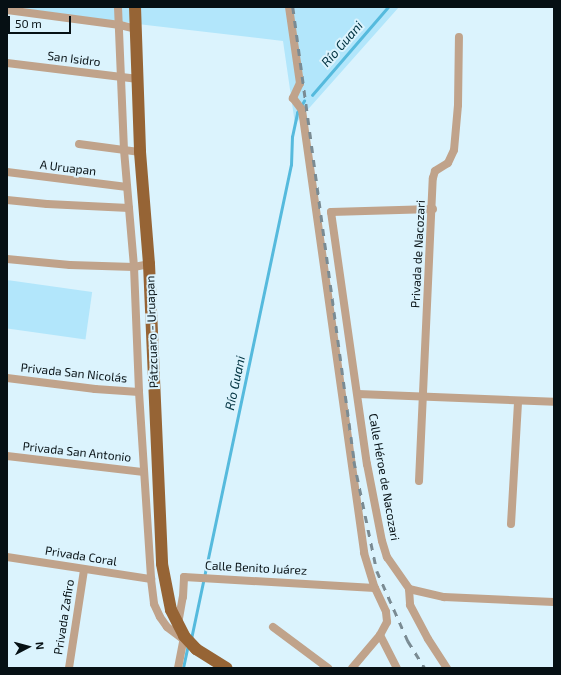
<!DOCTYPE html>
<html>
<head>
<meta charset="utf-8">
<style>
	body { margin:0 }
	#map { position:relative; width:561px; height:675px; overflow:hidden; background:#dbf3fd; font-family:"Exo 2",sans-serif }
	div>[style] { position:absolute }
	.green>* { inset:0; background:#b2e6fb; transform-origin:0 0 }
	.stream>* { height:2.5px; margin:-1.25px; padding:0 1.25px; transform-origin:1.25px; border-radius:1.25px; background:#55badd }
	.minor>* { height:8px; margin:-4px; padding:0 4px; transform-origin:4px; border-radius:4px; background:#c0a38b }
	.primary>* { height:12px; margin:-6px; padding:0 6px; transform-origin:6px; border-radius:6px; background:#966435 }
	.rail>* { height:2.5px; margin-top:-1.25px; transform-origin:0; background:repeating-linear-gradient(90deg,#7a8b93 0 7px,transparent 0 14px) }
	span { translate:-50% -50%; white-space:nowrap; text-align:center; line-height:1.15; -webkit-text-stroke:4px #dbf3fd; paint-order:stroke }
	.street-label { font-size:12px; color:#061014 }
	.water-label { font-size:13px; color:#013240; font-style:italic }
	.frame { position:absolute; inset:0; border:8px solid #061014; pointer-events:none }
	.north { position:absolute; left:8px; top:627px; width:40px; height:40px; -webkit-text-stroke:3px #dbf3fd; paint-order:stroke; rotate:84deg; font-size:11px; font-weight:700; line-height:16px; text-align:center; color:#061014 }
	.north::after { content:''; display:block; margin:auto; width:14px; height:18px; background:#061014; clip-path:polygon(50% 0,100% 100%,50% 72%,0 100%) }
	.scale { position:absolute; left:8px; top:16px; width:63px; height:18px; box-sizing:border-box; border:2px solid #061014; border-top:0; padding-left:5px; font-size:12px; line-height:14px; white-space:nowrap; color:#061014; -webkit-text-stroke:3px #dbf3fd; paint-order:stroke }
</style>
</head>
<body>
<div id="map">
	<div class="green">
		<i style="clip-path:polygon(12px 7px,399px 7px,295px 124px,283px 41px,146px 25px)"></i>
		<i style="left:7px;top:280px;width:86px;height:48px;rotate:8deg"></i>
	</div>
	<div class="stream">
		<i style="left:312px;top:95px;width:116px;rotate:-49.2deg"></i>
		<i style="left:191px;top:639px;width:484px;rotate:-78.1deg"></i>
		<i style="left:291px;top:165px;width:28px;rotate:-88deg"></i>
		<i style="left:292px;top:137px;width:25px;rotate:-78deg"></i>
		<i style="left:297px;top:113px;width:14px;rotate:-60deg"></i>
		<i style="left:183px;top:668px;width:24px;rotate:-78deg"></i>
	</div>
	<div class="minor">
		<i style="left:118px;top:7px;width:143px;rotate:87.6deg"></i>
		<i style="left:124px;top:150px;width:117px;rotate:85.1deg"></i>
		<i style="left:134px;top:267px;width:125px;rotate:87.7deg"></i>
		<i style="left:139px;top:392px;width:187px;rotate:86.3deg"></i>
		<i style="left:151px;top:579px;width:25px;rotate:83deg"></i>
		<i style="left:154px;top:604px;width:14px;rotate:65deg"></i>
		<i style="left:160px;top:617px;width:12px;rotate:55deg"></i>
		<i style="left:167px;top:627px;width:20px;rotate:37deg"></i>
		<i style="left:289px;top:7px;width:77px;rotate:81.8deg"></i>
		<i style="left:300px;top:83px;width:17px;rotate:115deg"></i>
		<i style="left:293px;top:98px;width:15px;rotate:53deg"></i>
		<i style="left:302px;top:110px;width:447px;rotate:82deg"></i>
		<i style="left:364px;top:553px;width:37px;rotate:73deg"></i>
		<i style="left:375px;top:588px;width:26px;rotate:65deg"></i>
		<i style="left:386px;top:612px;width:10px;rotate:84deg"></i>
		<i style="left:387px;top:622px;width:15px;rotate:118deg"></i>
		<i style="left:380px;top:635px;width:43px;rotate:130.3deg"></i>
		<i style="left:7px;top:10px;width:114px;rotate:7.6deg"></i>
		<i style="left:120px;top:25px;width:16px;rotate:14deg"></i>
		<i style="left:7px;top:63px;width:132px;rotate:7deg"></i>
		<i style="left:79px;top:144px;width:62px;rotate:7.5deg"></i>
		<i style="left:7px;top:172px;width:121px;rotate:7.1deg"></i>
		<i style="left:7px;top:200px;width:40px;rotate:5.7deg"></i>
		<i style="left:47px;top:204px;width:82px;rotate:2.8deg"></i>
		<i style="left:433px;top:209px;width:102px;rotate:178.3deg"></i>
		<i style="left:331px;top:212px;width:255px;rotate:81.9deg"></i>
		<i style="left:367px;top:464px;width:78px;rotate:79deg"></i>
		<i style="left:382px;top:541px;width:17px;rotate:73deg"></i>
		<i style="left:387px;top:557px;width:39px;rotate:55deg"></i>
		<i style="left:409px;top:589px;width:16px;rotate:86deg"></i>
		<i style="left:410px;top:605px;width:38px;rotate:62deg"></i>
		<i style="left:428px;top:639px;width:35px;rotate:57deg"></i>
		<i style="left:7px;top:259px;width:63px;rotate:5.4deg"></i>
		<i style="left:70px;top:265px;width:64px;rotate:1.8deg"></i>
		<i style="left:134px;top:267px;width:15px;rotate:-11deg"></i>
		<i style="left:7px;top:378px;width:89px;rotate:7.1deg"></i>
		<i style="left:95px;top:389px;width:44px;rotate:3.9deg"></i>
		<i style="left:358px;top:394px;width:196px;rotate:2.3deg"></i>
		<i style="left:7px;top:456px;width:138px;rotate:6.7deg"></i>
		<i style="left:419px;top:481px;width:303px;rotate:-87.4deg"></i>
		<i style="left:433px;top:178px;width:7px;rotate:-74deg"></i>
		<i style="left:435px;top:171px;width:15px;rotate:-32deg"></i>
		<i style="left:448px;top:163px;width:14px;rotate:-65deg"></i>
		<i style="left:454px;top:150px;width:45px;rotate:-84.9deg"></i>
		<i style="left:458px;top:105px;width:68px;rotate:-89.2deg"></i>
		<i style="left:511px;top:524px;width:123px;rotate:-86.7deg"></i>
		<i style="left:7px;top:557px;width:146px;rotate:8.7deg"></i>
		<i style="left:409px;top:589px;width:36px;rotate:13deg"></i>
		<i style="left:444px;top:597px;width:110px;rotate:2.6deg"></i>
		<i style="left:178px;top:624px;width:27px;rotate:-80deg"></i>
		<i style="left:183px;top:597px;width:20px;rotate:-87deg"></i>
		<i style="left:184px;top:577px;width:191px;rotate:3.3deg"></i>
		<i style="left:273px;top:627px;width:69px;rotate:36.7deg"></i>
		<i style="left:380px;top:635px;width:37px;rotate:63deg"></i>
		<i style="left:69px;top:668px;width:99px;rotate:-81.3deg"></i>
		<i style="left:178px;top:668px;width:33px;rotate:-79deg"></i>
	</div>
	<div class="primary">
		<i style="left:135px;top:7px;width:145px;rotate:88deg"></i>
		<i style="left:140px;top:152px;width:112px;rotate:85.4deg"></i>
		<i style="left:149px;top:264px;width:300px;rotate:87.5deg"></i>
		<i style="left:162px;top:564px;width:47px;rotate:78.9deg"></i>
		<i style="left:171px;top:610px;width:29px;rotate:63deg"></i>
		<i style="left:184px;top:636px;width:18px;rotate:47deg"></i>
		<i style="left:196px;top:649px;width:36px;rotate:32deg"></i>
	</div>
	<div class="rail">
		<i style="left:293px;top:7px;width:458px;rotate:82.3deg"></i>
		<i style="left:354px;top:461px;width:112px;rotate:78.2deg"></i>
		<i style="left:377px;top:571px;width:77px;rotate:66.1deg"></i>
		<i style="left:408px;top:641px;width:32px;rotate:58deg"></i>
	</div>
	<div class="street-label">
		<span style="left:74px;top:59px;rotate:7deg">San Isidro</span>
		<span style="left:68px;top:168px;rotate:7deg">A Uruapan</span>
		<span style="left:418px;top:254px;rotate:-87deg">Privada de Nacozari</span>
		<span style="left:152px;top:332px;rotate:-92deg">Pátzcuaro - Uruapan</span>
		<span style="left:74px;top:373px;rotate:6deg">Privada San Nicolás</span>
		<span style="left:77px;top:452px;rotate:6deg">Privada San Antonio</span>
		<span style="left:384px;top:477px;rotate:80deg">Calle Héroe de Nacozari</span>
		<span style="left:81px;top:556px;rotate:9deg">Privada Coral</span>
		<span style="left:256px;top:568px;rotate:3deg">Calle Benito Juárez</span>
		<span style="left:64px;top:617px;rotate:-81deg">Privada Zafiro</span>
	</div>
	<div class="water-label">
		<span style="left:342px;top:44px;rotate:-49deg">Río Guani</span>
		<span style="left:235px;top:383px;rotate:-78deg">Río Guani</span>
	</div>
	<div class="frame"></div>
	<div class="north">N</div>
	<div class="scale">50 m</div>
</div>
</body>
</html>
